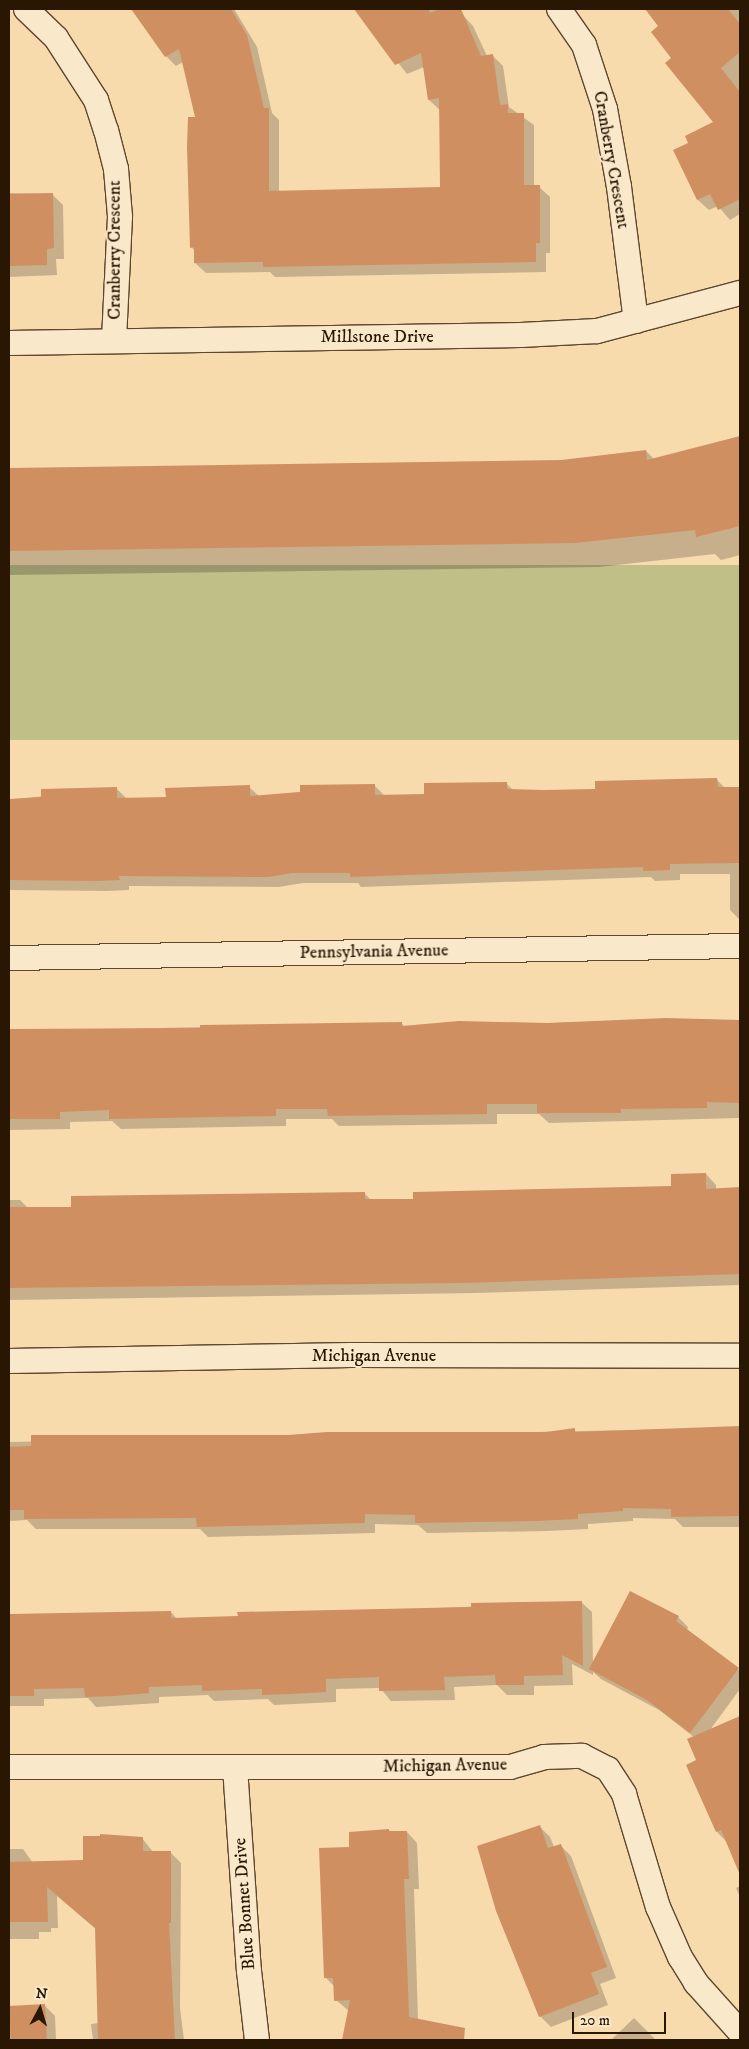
<!DOCTYPE html>
<html>
<head>
<meta charset="utf-8">
<style>
	body { margin:0 }
	#map { position:relative; width:749px; height:2049px; overflow:hidden; background:#f8dbad; font-family:"IM FELL DW Pica",serif }
	div>[style] { position:absolute }
	.green>* { inset:0; background:#c0bf87; transform-origin:0 0 }
	.shadow>* { inset:0; background:#0003 }
	.building>* { inset:0; background:#d08f61; transform-origin:0 0 }
	.roads { filter:drop-shadow(1px 0 #5d472e) drop-shadow(-1px 0 #5d472e) drop-shadow(0 1px #5d472e) drop-shadow(0 -1px #5d472e) }
	.minor>* { height:24px; margin:-12px; padding:0 12px; transform-origin:12px; border-radius:12px; background:#fae8ca }
	span { translate:-50% -50%; white-space:nowrap; text-align:center; line-height:1.15; -webkit-text-stroke:4px #fae8ca; paint-order:stroke }
	.street-label { font-size:18px; color:#291603 }
	.frame { position:absolute; inset:0; border:10px solid #291603; pointer-events:none }
	.north { position:absolute; left:15px; top:1984px; width:50px; height:50px; -webkit-text-stroke:4px #fae8ca; paint-order:stroke; rotate:6deg; font-size:14px; font-weight:700; line-height:20px; text-align:center; color:#291603 }
	.north::after { content:''; display:block; margin:auto; width:18px; height:22px; background:#291603; clip-path:polygon(50% 0,100% 100%,50% 72%,0 100%) }
	.scale { position:absolute; left:572px; top:2012px; width:94px; height:22px; box-sizing:border-box; border:2px solid #291603; border-top:0; padding-left:6px; font-size:15px; line-height:18px; white-space:nowrap; color:#291603; -webkit-text-stroke:4px #fae8ca; paint-order:stroke }
</style>
</head>
<body>
<div id="map">
	<div class="green">
		<i style="left:740px;top:565px;width:175px;height:731px;rotate:90deg"></i>
	</div>
	<div class="shadow">
		<i style="clip-path:polygon(132px 9px,234px 9px,257px 47px,272px 113px,279px 120px,279px 192px,442px 188px,440px 110px,429px 100px,424px 67px,407px 74px,356px 9px,440px 9px,450px 21px,463px 15px,473px 26px,487px 56px,492px 55px,503px 66px,509px 107px,534px 125px,534px 187px,539px 187px,550px 197px,550px 253px,546px 253px,546px 272px,275px 277px,270px 272px,206px 273px,195px 263px,195px 251px,191px 247px,196px 118px,183px 62px,176px 66px,166px 56px)"></i>
		<i style="clip-path:polygon(646px 9px,740px 9px,740px 214px,730px 220px,718px 206px,709px 210px,698px 200px,675px 151px,690px 143px,715px 123px,673px 58px,660px 26px)"></i>
		<i style="clip-path:polygon(9px 193px,52px 194px,63px 205px,64px 259px,56px 259px,57px 275px,9px 277px)"></i>
		<i style="clip-path:polygon(740px 437px,740px 555px,721px 560px,715px 554px,599px 567px,9px 575px,9px 470px,561px 461px,646px 451px,654px 459px)"></i>
		<i style="clip-path:polygon(717px 780px,726px 789px,740px 789px,740px 920px,730px 910px,730px 874px,680px 874px,680px 880px,655px 881px,651px 877px,361px 887px,358px 883px,303px 883px,279px 887px,129px 886px,129px 890px,107px 891px,9px 890px,9px 800px,116px 788px,127px 799px,167px 799px,249px 787px,259px 796px,374px 785px,385px 796px,425px 795px,506px 783px,514px 791px,596px 790px)"></i>
		<i style="clip-path:polygon(696px 1019px,740px 1021px,740px 1118px,549px 1123px,539px 1114px,497px 1114px,497px 1124px,339px 1126px,332px 1119px,286px 1119px,286px 1126px,121px 1129px,112px 1121px,70px 1122px,70px 1129px,9px 1130px,9px 1031px,401px 1023px,405px 1027px)"></i>
		<i style="clip-path:polygon(706px 1174px,716px 1185px,716px 1189px,740px 1188px,740px 1285px,475px 1293px,9px 1300px,9px 1200px,20px 1200px,29px 1209px,364px 1193px,372px 1201px,415px 1200px,673px 1187px)"></i>
		<i style="clip-path:polygon(740px 1428px,740px 1527px,683px 1527px,675px 1519px,633px 1518px,633px 1521px,588px 1524px,588px 1529px,547px 1531px,427px 1533px,418px 1525px,375px 1524px,375px 1533px,208px 1537px,200px 1529px,36px 1529px,27px 1520px,9px 1521px,9px 1442px)"></i>
		<i style="clip-path:polygon(581px 1602px,592px 1612px,593px 1664px,678px 1617px,688px 1627px,687px 1630px,740px 1671px,740px 1689px,710px 1730px,740px 1717px,740px 1873px,728px 1843px,717px 1832px,694px 1737px,659px 1710px,601px 1679px,593px 1672px,593px 1675px,572px 1664px,573px 1685px,534px 1686px,534px 1695px,507px 1695px,497px 1685px,454px 1687px,455px 1700px,391px 1701px,380px 1688px,336px 1689px,336px 1702px,274px 1705px,268px 1699px,214px 1701px,208px 1695px,159px 1697px,159px 1703px,96px 1707px,88px 1698px,44px 1699px,44px 1706px,9px 1706px,9px 1615px,171px 1612px,177px 1619px)"></i>
		<i style="clip-path:polygon(540px 1827px,550px 1837px,554px 1847px,560px 1845px,571px 1856px,616px 1978px,600px 1984px,608px 2005px,551px 2027px,540px 2016px)"></i>
		<i style="clip-path:polygon(407px 1832px,417px 1843px,419px 1889px,414px 1889px,418px 2020px,448px 2034px,447px 2040px,344px 2040px,349px 2011px,336px 2000px,335px 1987px,325px 1977px,350px 1848px)"></i>
		<i style="clip-path:polygon(142px 1838px,153px 1852px,170px 1852px,181px 1863px,180px 2008px,184px 2040px,93px 2040px,91px 2024px,99px 2023px,96px 1929px,57px 1896px,58px 1928px,51px 1928px,51px 1932px,39px 1932px,39px 1939px,9px 1939px,9px 1849px,23px 1849px,33px 1863px,85px 1861px)"></i>
		<i style="clip-path:polygon(740px 1886px,740px 1897px,736px 1888px)"></i>
		<i style="clip-path:polygon(45px 2006px,55px 2016px,56px 2040px,9px 2040px,9px 2007px)"></i>
		<i style="clip-path:polygon(634px 2018px,656px 2040px,611px 2040px)"></i>
	</div>
	<div class="building">
		<i style="clip-path:polygon(131px 9px,231px 9px,247px 35px,264px 108px,269px 108px,269px 191px,440px 187px,439px 98px,428px 100px,421px 53px,395px 65px,354px 9px,428px 9px,430px 13px,440px 9px,461px 9px,481px 56px,493px 54px,500px 105px,508px 104px,508px 113px,524px 113px,524px 185px,540px 185px,540px 243px,536px 243px,536px 262px,263px 267px,263px 262px,194px 263px,194px 247px,190px 248px,187px 147px,188px 117px,195px 117px,179px 49px,165px 57px)"></i>
		<i style="clip-path:polygon(645px 9px,728px 9px,740px 24px,740px 52px,721px 68px,740px 92px,740px 199px,718px 210px,710px 194px,697px 200px,673px 150px,688px 143px,685px 136px,713px 122px,665px 63px,671px 58px,651px 32px,658px 26px)"></i>
		<i style="clip-path:polygon(53px 193px,54px 248px,47px 249px,47px 265px,9px 266px,9px 194px)"></i>
		<i style="clip-path:polygon(740px 436px,740px 526px,696px 537px,695px 530px,575px 543px,9px 551px,9px 468px,561px 460px,646px 450px,647px 460px)"></i>
		<i style="clip-path:polygon(717px 778px,718px 787px,740px 787px,740px 863px,670px 864px,670px 870px,643px 871px,643px 867px,350px 877px,350px 873px,292px 873px,268px 877px,119px 876px,120px 880px,96px 881px,10px 880px,9px 799px,41px 797px,41px 789px,117px 787px,117px 798px,166px 797px,165px 788px,250px 785px,250px 796px,300px 792px,300px 785px,375px 784px,375px 795px,424px 794px,424px 783px,507px 782px,507px 789px,544px 790px,595px 789px,595px 781px)"></i>
		<i style="clip-path:polygon(666px 1018px,740px 1020px,740px 1103px,707px 1102px,707px 1108px,621px 1109px,621px 1113px,537px 1113px,537px 1104px,487px 1104px,487px 1114px,328px 1116px,327px 1109px,276px 1109px,276px 1116px,109px 1119px,109px 1110px,60px 1112px,60px 1119px,9px 1119px,9px 1029px,200px 1028px,200px 1025px,402px 1022px,402px 1026px,459px 1021px,547px 1023px)"></i>
		<i style="clip-path:polygon(706px 1173px,706px 1189px,740px 1187px,740px 1274px,464px 1283px,9px 1288px,9px 1207px,71px 1207px,71px 1196px,365px 1192px,365px 1199px,413px 1199px,413px 1192px,671px 1186px,671px 1174px)"></i>
		<i style="clip-path:polygon(740px 1426px,740px 1516px,671px 1517px,671px 1509px,623px 1508px,623px 1511px,578px 1514px,578px 1519px,536px 1521px,415px 1523px,415px 1515px,365px 1514px,365px 1523px,197px 1527px,196px 1518px,24px 1519px,24px 1510px,9px 1510px,9px 1447px,31px 1446px,31px 1435px,288px 1435px,327px 1432px,546px 1432px,575px 1428px,575px 1432px)"></i>
		<i style="clip-path:polygon(630px 1591px,679px 1616px,676px 1621px,739px 1668px,690px 1733px,647px 1700px,589px 1669px)"></i>
		<i style="clip-path:polygon(582px 1601px,583px 1666px,562px 1655px,563px 1675px,524px 1676px,524px 1685px,496px 1685px,495px 1675px,444px 1677px,445px 1690px,379px 1691px,379px 1677px,326px 1679px,326px 1692px,290px 1694px,262px 1695px,262px 1689px,202px 1691px,202px 1685px,149px 1687px,149px 1693px,115px 1696px,85px 1697px,84px 1688px,34px 1689px,34px 1696px,9px 1696px,9px 1614px,171px 1611px,171px 1618px,238px 1616px,237px 1612px,471px 1607px,471px 1603px)"></i>
		<i style="clip-path:polygon(740px 1716px,740px 1875px,721px 1830px,716px 1832px,686px 1765px,696px 1760px,687px 1739px)"></i>
		<i style="clip-path:polygon(540px 1825px,548px 1848px,561px 1844px,607px 1967px,591px 1973px,599px 1994px,539px 2017px,496px 1911px,477px 1846px)"></i>
		<i style="clip-path:polygon(389px 1829px,389px 1831px,407px 1831px,409px 1879px,404px 1879px,409px 2017px,465px 2028px,464px 2040px,342px 2040px,350px 2000px,334px 2001px,333px 1978px,324px 1978px,319px 1848px,349px 1847px,349px 1832px)"></i>
		<i style="clip-path:polygon(100px 1834px,143px 1837px,143px 1851px,171px 1851px,171px 1923px,169px 1923px,175px 2040px,98px 2040px,95px 1928px,47px 1887px,48px 1922px,9px 1922px,9px 1862px,83px 1860px,83px 1836px,100px 1836px)"></i>
		<i style="left:45px;top:2004px;width:36px;height:36px;rotate:87deg"></i>
	</div>
	<div class="roads">
		<div class="minor">
			<i style="left:26px;top:9px;width:42px;rotate:44deg"></i>
			<i style="left:56px;top:38px;width:74px;rotate:57.2deg"></i>
			<i style="left:96px;top:100px;width:32px;rotate:72deg"></i>
			<i style="left:106px;top:130px;width:40px;rotate:75.6deg"></i>
			<i style="left:116px;top:169px;width:48px;rotate:85.2deg"></i>
			<i style="left:120px;top:217px;width:122px;rotate:92.8deg"></i>
			<i style="left:559px;top:9px;width:44px;rotate:55.2deg"></i>
			<i style="left:584px;top:45px;width:67px;rotate:71.8deg"></i>
			<i style="left:605px;top:109px;width:79px;rotate:79.8deg"></i>
			<i style="left:619px;top:187px;width:135px;rotate:82.8deg"></i>
			<i style="left:9px;top:343px;width:512px;rotate:-0.9deg"></i>
			<i style="left:521px;top:335px;width:76px;rotate:-3deg"></i>
			<i style="left:597px;top:331px;width:148px;rotate:-14.9deg"></i>
			<i style="left:9px;top:958px;width:731px;rotate:-0.94deg"></i>
			<i style="left:9px;top:1361px;width:342px;rotate:-1deg"></i>
			<i style="left:351px;top:1355px;width:389px;rotate:0.1deg"></i>
			<i style="left:9px;top:1767px;width:501px"></i>
			<i style="left:510px;top:1767px;width:35px;rotate:-16deg"></i>
			<i style="left:544px;top:1757px;width:38px;rotate:-2deg"></i>
			<i style="left:582px;top:1756px;width:29px;rotate:27deg"></i>
			<i style="left:608px;top:1769px;width:30px;rotate:57deg"></i>
			<i style="left:624px;top:1794px;width:118px;rotate:73.3deg"></i>
			<i style="left:658px;top:1907px;width:55px;rotate:66.3deg"></i>
			<i style="left:680px;top:1957px;width:31px;rotate:58deg"></i>
			<i style="left:696px;top:1983px;width:66px;rotate:48.1deg"></i>
			<i style="left:235px;top:1767px;width:204px;rotate:86.1deg"></i>
			<i style="left:249px;top:1971px;width:69px;rotate:83.4deg"></i>
		</div>
	</div>
	<div class="street-label">
		<span style="left:611px;top:160px;rotate:80deg">Cranberry Crescent</span>
		<span style="left:115px;top:250px;rotate:-90deg">Cranberry Crescent</span>
		<span style="left:377px;top:337px">Millstone Drive</span>
		<span style="left:374px;top:952px;rotate:-1deg">Pennsylvania Avenue</span>
		<span style="left:374px;top:1356px">Michigan Avenue</span>
		<span style="left:445px;top:1766px;rotate:-1deg">Michigan Avenue</span>
		<span style="left:245px;top:1904px;rotate:-94deg">Blue Bonnet Drive</span>
	</div>
	<div class="frame"></div>
	<div class="north">N</div>
	<div class="scale">20 m</div>
</div>
</body>
</html>
